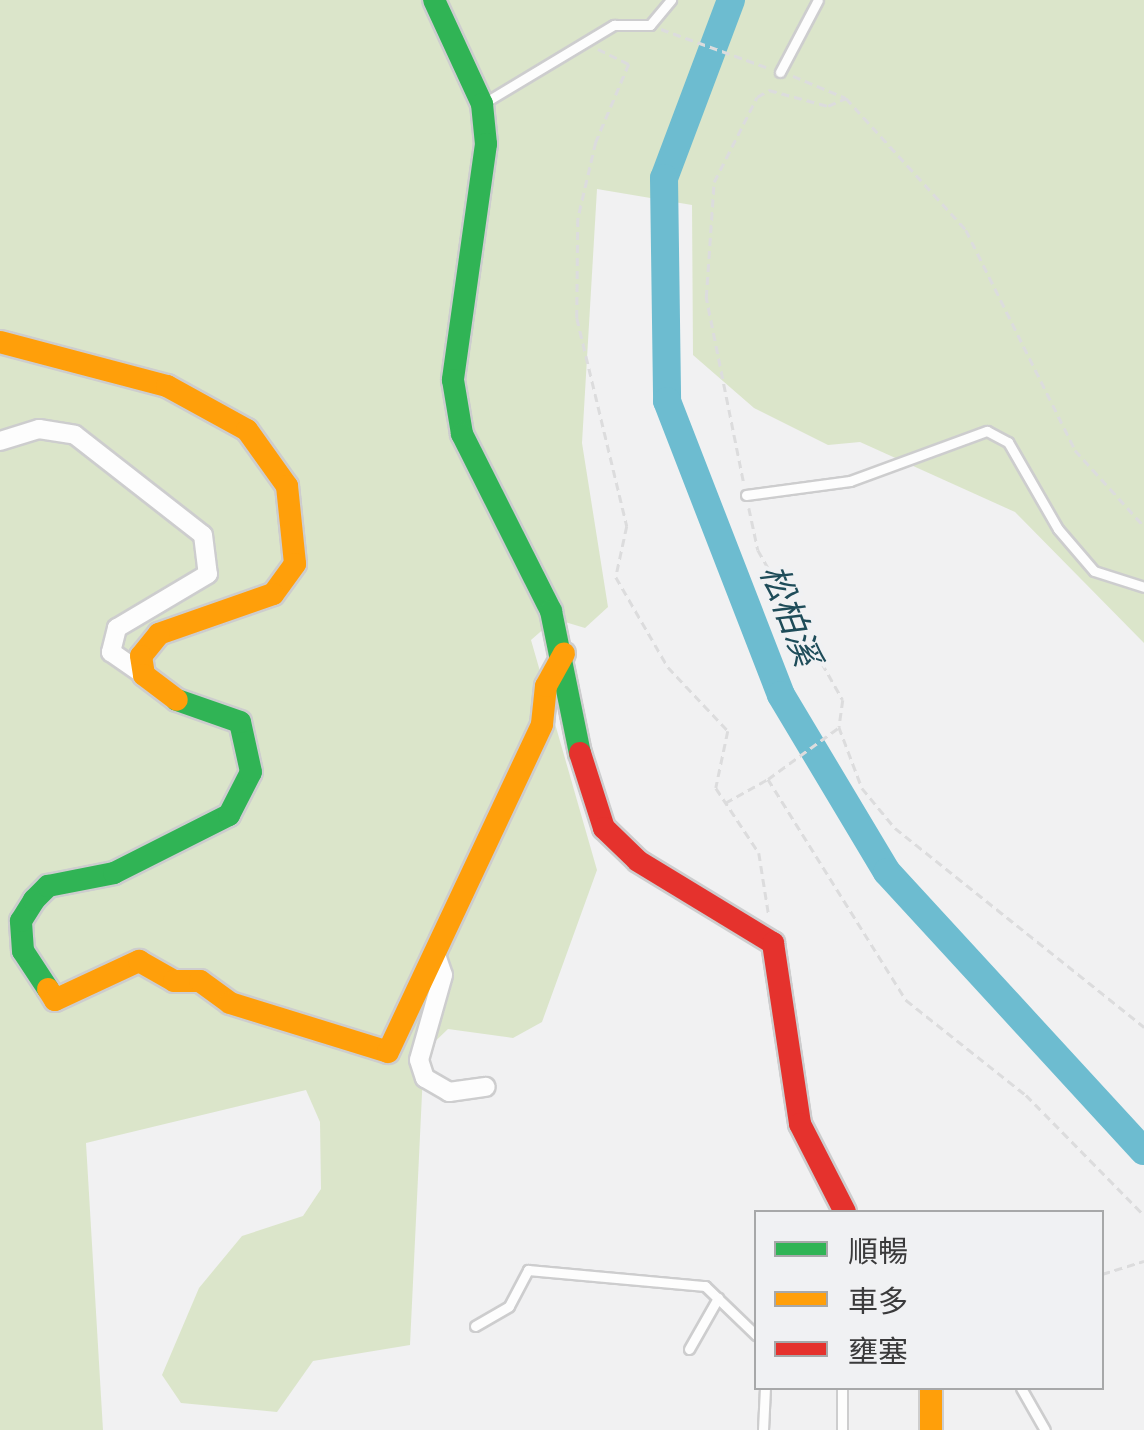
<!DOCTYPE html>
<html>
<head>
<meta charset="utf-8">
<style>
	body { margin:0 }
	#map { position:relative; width:1144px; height:1430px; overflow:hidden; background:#f1f1f2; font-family:Raleway,"Noto Sans TC",sans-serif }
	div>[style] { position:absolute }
	.green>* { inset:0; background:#dbe5ca }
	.river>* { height:28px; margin:-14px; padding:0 14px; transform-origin:14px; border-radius:14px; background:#6dbcd0 }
	.path>* { height:2.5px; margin-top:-1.25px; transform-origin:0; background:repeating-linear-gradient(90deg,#dcdcdd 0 8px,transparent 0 13px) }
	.roads { filter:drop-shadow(2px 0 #cdcdce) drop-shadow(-2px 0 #cdcdce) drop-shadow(0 2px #cdcdce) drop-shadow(0 -2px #cdcdce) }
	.lane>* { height:9px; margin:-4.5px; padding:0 4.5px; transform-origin:4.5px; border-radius:4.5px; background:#fdfdfd }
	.street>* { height:18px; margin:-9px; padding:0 9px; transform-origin:9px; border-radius:9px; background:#fdfdfd }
	.fast>* { height:22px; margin:-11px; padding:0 11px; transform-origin:11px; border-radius:11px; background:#30b455 }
	.slow>* { height:22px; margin:-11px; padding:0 11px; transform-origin:11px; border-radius:11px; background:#ff9f0a }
	.jam>* { height:22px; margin:-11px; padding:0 11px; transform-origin:11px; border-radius:11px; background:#e5322d }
	span { translate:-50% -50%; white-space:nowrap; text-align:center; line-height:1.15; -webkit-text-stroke:8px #f0f1f3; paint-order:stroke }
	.water-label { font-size:35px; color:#1e4c59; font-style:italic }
	.legend { position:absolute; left:754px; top:1210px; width:350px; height:180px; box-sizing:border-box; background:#f0f1f3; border:2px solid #a7a8a9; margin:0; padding:12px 18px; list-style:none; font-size:30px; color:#3a3a3b }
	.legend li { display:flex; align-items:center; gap:20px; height:50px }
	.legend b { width:50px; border:2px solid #a7a8a9 }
</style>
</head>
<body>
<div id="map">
	<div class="green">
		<i style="clip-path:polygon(0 0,1144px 0,1144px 643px,1015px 512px,860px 442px,828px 445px,754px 408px,693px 355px,692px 205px,597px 189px,582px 443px,608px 607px,585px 628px,555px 619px,531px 640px,597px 870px,542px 1022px,513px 1038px,448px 1029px,424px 1052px,410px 1345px,313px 1361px,277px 1412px,181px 1403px,162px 1375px,199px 1288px,242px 1236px,303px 1216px,321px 1189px,320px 1122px,306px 1090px,86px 1143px,103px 1430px,0 1430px)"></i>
	</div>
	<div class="river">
		<i style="left:731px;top:0;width:190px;rotate:110.6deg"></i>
		<i style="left:664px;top:178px;width:223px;rotate:89.2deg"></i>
		<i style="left:667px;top:401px;width:315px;rotate:68.8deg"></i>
		<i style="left:781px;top:695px;width:206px;rotate:59.1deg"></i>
		<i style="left:887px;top:872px;width:379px;rotate:47.4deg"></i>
	</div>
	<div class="path">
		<i style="left:661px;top:29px;width:112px;rotate:19.9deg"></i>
		<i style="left:598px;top:49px;width:34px;rotate:26deg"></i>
		<i style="left:629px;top:64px;width:85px;rotate:112.9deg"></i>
		<i style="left:596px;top:142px;width:79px;rotate:103.2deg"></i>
		<i style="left:578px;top:219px;width:99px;rotate:90.6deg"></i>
		<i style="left:577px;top:318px;width:214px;rotate:76.5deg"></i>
		<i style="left:627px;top:526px;width:52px;rotate:102.2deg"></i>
		<i style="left:616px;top:577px;width:104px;rotate:60deg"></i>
		<i style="left:668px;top:667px;width:88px;rotate:46.8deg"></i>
		<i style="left:728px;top:731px;width:58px;rotate:101.9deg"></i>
		<i style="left:716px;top:788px;width:78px;rotate:56.5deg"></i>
		<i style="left:759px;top:853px;width:64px;rotate:81deg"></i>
		<i style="left:793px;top:76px;width:57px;rotate:22.5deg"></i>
		<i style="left:846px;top:98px;width:178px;rotate:47.7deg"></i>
		<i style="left:966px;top:230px;width:246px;rotate:63.6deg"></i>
		<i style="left:1075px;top:450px;width:103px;rotate:47.8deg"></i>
		<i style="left:743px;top:481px;width:187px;rotate:-101.4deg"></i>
		<i style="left:706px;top:298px;width:116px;rotate:-86.1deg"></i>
		<i style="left:714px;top:182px;width:95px;rotate:-63.2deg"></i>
		<i style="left:757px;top:97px;width:14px;rotate:-30deg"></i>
		<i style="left:769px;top:90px;width:61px;rotate:15.2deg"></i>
		<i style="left:828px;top:106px;width:20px;rotate:-24deg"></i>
		<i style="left:749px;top:508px;width:43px;rotate:77.9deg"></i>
		<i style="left:758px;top:550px;width:172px;rotate:60.5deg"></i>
		<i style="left:843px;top:700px;width:27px;rotate:98deg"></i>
		<i style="left:839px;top:727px;width:65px;rotate:69.3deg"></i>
		<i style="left:862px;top:788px;width:52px;rotate:50.5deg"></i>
		<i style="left:895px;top:828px;width:319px;rotate:38.6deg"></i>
		<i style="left:768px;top:779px;width:87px;rotate:-36.1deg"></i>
		<i style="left:725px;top:803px;width:49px;rotate:-29.2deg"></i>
		<i style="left:768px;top:779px;width:261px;rotate:58deg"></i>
		<i style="left:906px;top:1000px;width:153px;rotate:38.4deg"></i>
		<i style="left:1026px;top:1095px;width:168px;rotate:45.5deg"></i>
		<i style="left:1102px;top:1274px;width:44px;rotate:-17.2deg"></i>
	</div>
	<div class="roads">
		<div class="lane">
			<i style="left:780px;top:72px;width:81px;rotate:-62.2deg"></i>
			<i style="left:484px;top:103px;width:152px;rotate:-31deg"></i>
			<i style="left:614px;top:25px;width:36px"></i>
			<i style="left:650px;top:25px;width:33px;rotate:-50deg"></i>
			<i style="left:746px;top:495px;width:105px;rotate:-7.7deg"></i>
			<i style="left:850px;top:481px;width:146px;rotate:-20.1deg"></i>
			<i style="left:987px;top:431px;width:24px;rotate:28deg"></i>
			<i style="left:1008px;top:442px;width:100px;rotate:60.1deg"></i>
			<i style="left:1058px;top:529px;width:55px;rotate:49.4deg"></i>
			<i style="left:1094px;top:571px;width:52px;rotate:17.7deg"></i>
			<i style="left:475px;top:1326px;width:39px;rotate:-30deg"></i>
			<i style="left:509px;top:1306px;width:41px;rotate:-62.2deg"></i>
			<i style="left:528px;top:1270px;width:178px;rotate:5.2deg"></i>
			<i style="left:705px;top:1286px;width:71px;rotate:43.9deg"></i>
			<i style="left:689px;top:1349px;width:59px;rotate:-60.4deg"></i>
			<i style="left:842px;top:1388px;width:42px;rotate:90deg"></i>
			<i style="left:1021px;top:1388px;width:48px;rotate:60.3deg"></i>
			<i style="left:763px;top:1430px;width:42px;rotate:-87.3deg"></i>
		</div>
		<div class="street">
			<i style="left:0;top:441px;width:41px;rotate:-17.1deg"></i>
			<i style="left:39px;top:429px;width:36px;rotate:9deg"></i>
			<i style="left:75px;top:435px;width:162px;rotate:38deg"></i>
			<i style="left:203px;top:535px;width:39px;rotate:83deg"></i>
			<i style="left:208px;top:574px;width:106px;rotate:149.3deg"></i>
			<i style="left:117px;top:628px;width:25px;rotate:104deg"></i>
			<i style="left:111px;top:652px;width:40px;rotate:34.9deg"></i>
			<i style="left:435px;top:952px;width:24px;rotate:71deg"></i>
			<i style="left:443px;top:975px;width:88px;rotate:105.8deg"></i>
			<i style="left:419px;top:1060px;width:19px;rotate:72deg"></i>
			<i style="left:425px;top:1078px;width:28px;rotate:30deg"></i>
			<i style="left:449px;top:1092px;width:37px;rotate:-8deg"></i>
		</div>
		<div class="fast">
			<i style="left:434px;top:0;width:115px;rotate:65.2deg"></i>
			<i style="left:482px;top:104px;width:40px;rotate:84.3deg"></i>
			<i style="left:486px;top:144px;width:238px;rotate:98deg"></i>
			<i style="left:453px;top:380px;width:55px;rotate:80.5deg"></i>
			<i style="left:462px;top:434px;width:198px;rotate:63.3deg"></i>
			<i style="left:551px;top:611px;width:145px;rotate:78.5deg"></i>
			<i style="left:48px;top:989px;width:45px;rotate:-123.3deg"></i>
			<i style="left:23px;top:951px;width:30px;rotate:-94deg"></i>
			<i style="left:21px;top:921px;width:25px;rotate:-58deg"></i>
			<i style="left:34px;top:900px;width:20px;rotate:-45deg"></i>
			<i style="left:48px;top:886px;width:67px;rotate:-11.1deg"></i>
			<i style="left:114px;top:873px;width:129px;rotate:-26.8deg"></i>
			<i style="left:229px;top:815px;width:48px;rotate:-62.9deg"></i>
			<i style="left:251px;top:772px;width:51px;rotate:-102.4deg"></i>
			<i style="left:240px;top:722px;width:67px;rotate:-160.8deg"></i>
		</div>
		<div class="slow">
			<i style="left:0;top:342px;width:173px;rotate:14.8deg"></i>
			<i style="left:167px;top:386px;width:91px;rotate:28.8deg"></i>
			<i style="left:247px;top:430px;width:69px;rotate:54.5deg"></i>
			<i style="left:287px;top:486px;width:78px;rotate:84.1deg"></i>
			<i style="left:295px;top:564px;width:37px;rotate:126deg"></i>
			<i style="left:273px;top:594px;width:121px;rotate:160.7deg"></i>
			<i style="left:159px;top:634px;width:28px;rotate:129deg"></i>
			<i style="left:141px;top:656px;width:19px;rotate:81deg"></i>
			<i style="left:144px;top:675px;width:41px;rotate:37.1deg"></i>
			<i style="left:48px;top:989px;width:13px;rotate:58deg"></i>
			<i style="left:55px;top:1000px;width:93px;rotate:-24.9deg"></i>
			<i style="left:139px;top:961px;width:40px;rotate:29.7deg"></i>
			<i style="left:174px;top:981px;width:26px"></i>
			<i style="left:200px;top:981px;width:37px;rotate:36deg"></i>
			<i style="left:230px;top:1003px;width:165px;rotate:17.2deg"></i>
			<i style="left:388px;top:1052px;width:362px;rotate:-64.8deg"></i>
			<i style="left:542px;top:724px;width:38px;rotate:-84deg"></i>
			<i style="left:546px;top:686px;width:37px;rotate:-61deg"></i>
			<i style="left:931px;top:1388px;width:42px;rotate:90deg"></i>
		</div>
		<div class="jam">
			<i style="left:580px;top:753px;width:79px;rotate:72.3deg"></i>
			<i style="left:604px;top:828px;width:47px;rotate:44.1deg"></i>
			<i style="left:638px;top:861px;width:158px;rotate:31.3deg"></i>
			<i style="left:773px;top:943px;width:183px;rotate:81.5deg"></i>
			<i style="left:800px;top:1124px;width:99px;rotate:62.9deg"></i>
		</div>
	</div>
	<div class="water-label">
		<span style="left:790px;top:615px;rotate:69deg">松柏溪</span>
	</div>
	<ul class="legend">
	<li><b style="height:12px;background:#30b455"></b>順暢</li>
	<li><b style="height:12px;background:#ff9f0a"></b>車多</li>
	<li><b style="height:12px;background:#e5322d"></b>壅塞</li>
	</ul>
</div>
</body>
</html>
